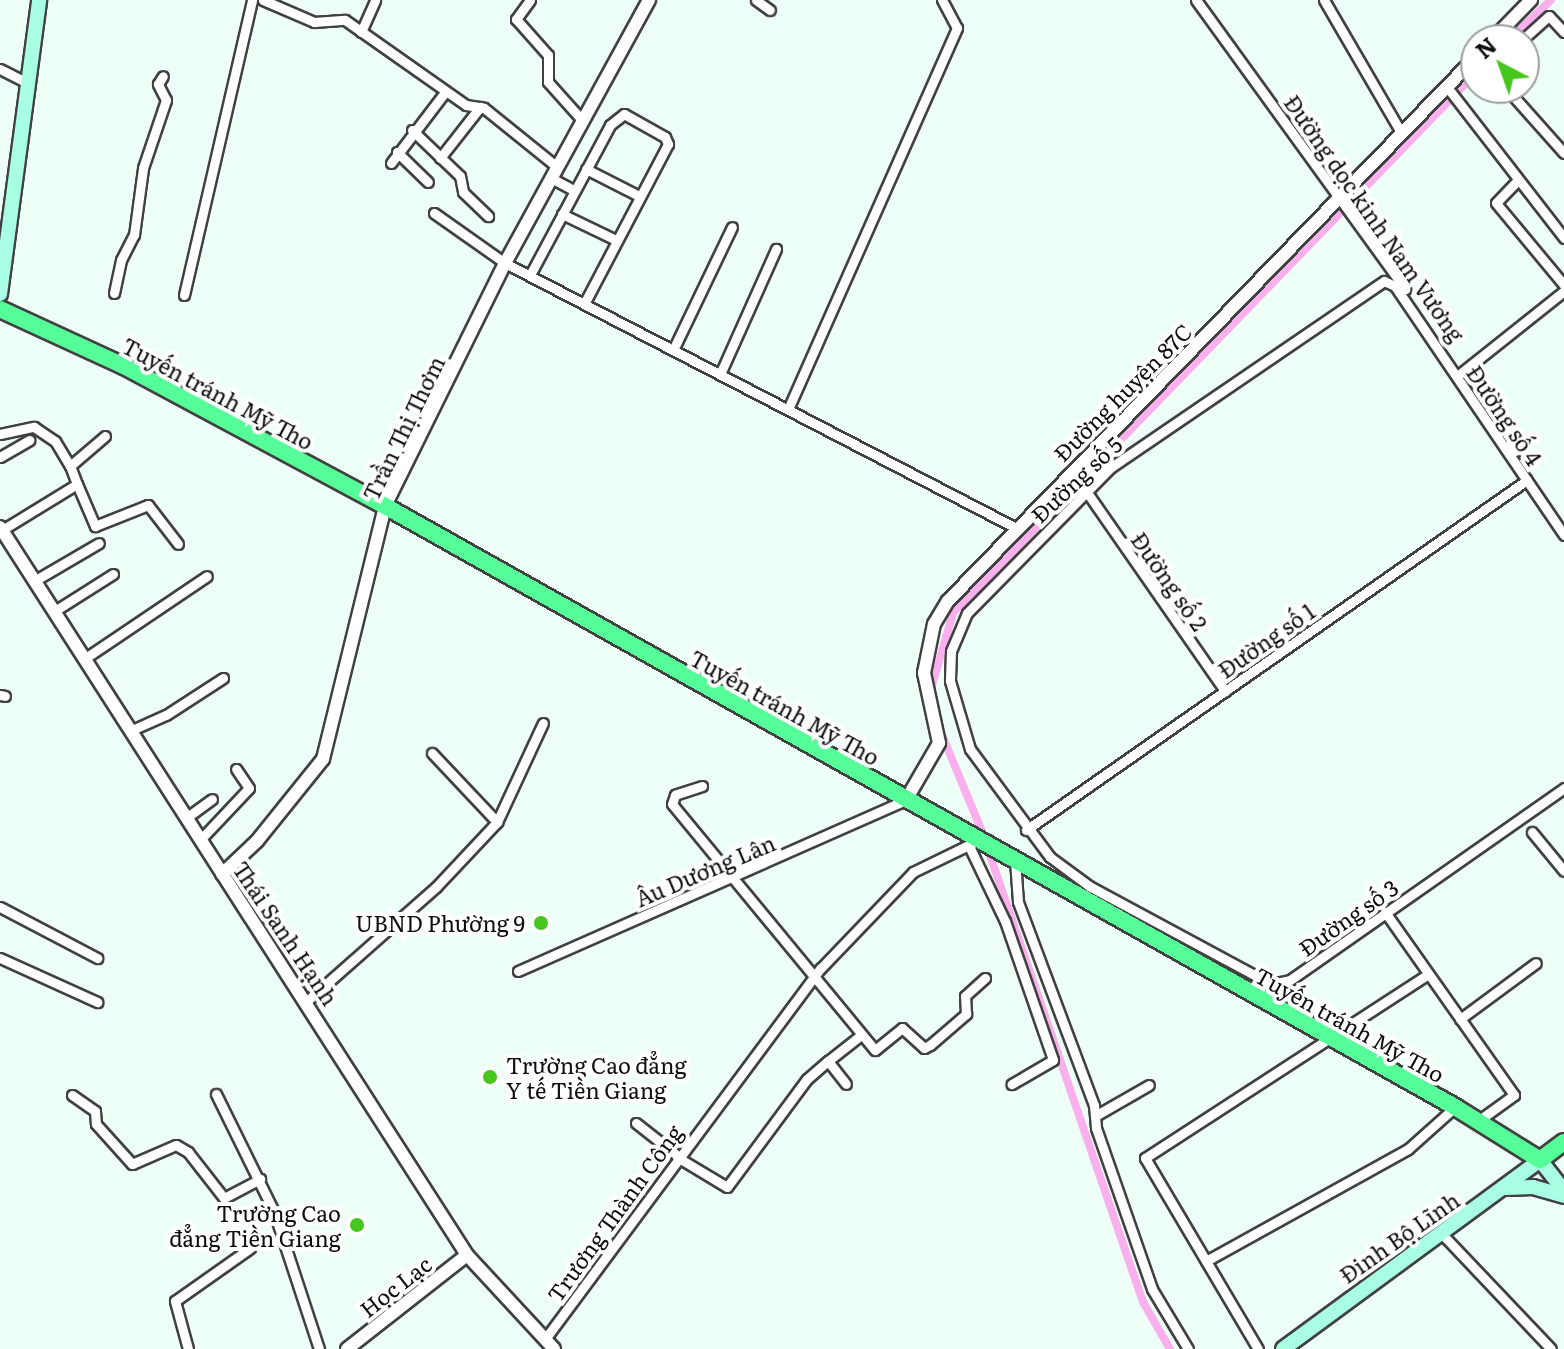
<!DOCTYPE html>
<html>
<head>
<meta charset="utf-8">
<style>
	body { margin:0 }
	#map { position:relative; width:1564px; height:1349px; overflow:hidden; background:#eefff8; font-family:Literata,serif }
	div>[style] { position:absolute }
	.canal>* { height:8px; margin:-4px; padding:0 4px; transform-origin:4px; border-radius:4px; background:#fab0ed }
	.roads { filter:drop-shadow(2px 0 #414141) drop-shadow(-2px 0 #414141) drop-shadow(0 2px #414141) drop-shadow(0 -2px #414141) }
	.minor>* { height:9px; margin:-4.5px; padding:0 4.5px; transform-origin:4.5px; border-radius:4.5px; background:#fff }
	.tertiary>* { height:12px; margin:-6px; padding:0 6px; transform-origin:6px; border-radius:6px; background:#fff }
	.secondary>* { height:14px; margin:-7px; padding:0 7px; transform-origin:7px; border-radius:7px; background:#a9ffe4 }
	.trunk>* { height:16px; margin:-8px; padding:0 8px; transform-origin:8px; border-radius:8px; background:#56fe99 }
	.dots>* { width:22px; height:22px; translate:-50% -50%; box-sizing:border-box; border:4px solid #fff; border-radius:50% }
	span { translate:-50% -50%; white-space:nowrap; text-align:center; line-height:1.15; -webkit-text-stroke:8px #fff; paint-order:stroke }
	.street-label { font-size:22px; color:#0e0e0e }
	.poi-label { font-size:22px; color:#0e0e0e }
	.right { translate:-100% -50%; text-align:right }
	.left { translate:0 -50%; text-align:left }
	.north { position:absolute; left:1460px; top:24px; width:80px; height:80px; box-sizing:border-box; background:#fff; border:2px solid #9f9f9f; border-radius:50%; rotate:319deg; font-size:22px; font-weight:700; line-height:32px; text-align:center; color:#0e0e0e }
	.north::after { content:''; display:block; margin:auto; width:28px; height:36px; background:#47c61d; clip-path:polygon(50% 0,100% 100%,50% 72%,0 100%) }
</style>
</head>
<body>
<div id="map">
	<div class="canal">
		<i style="left:1509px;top:40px;width:58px;rotate:-43.6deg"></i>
		<i style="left:931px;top:689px;width:79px;rotate:-73.9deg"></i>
		<i style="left:953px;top:613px;width:752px;rotate:-45.92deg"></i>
		<i style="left:940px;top:730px;width:107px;rotate:67.5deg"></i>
		<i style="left:981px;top:829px;width:500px;rotate:71.1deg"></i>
		<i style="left:1143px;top:1302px;width:54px;rotate:60.1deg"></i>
	</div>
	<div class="roads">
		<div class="minor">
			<i style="left:263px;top:0;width:56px;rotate:23.3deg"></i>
			<i style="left:314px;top:22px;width:31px;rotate:-4deg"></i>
			<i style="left:345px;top:20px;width:148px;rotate:35.1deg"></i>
			<i style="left:466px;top:105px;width:18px;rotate:9deg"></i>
			<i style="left:484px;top:108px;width:94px;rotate:38.9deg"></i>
			<i style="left:530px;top:0;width:24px;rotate:126deg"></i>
			<i style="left:516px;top:19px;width:48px;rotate:48.4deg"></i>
			<i style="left:548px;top:55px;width:27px;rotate:90deg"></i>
			<i style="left:548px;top:82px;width:51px;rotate:48.2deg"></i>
			<i style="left:756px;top:0;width:17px;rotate:36deg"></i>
			<i style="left:1196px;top:0;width:357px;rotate:54.1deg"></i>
			<i style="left:1324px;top:0;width:155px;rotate:59.8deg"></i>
			<i style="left:361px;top:32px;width:35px;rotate:-66deg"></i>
			<i style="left:1522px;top:40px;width:36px;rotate:-42deg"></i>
			<i style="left:1549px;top:16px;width:22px;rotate:47deg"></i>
			<i style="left:0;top:69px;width:31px;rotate:27deg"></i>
			<i style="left:1447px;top:87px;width:191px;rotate:52.2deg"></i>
			<i style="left:1506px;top:88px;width:87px;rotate:48.3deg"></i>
			<i style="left:412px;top:130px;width:66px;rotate:43.8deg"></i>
			<i style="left:460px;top:176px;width:16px;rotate:79deg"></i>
			<i style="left:463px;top:192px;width:35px;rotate:44deg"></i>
			<i style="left:397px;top:152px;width:43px;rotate:44.1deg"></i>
			<i style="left:440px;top:158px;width:65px;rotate:-51.9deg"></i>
			<i style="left:391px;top:163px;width:89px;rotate:-52.7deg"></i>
			<i style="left:586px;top:169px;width:59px;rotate:27deg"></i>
			<i style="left:551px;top:178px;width:26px;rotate:28deg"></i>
			<i style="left:1517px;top:181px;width:30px;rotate:134deg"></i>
			<i style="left:1496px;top:203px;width:107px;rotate:50.3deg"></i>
			<i style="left:434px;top:213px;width:87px;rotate:35.2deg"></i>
			<i style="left:505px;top:263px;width:576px;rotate:27.41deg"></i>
			<i style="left:562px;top:214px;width:60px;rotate:25.7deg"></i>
			<i style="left:530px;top:275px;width:170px;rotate:-61.9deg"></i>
			<i style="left:610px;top:125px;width:18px;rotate:-38deg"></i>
			<i style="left:624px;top:114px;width:47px;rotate:29.3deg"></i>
			<i style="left:665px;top:137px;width:8px;rotate:67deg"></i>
			<i style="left:668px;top:144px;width:178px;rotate:117.7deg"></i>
			<i style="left:114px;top:293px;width:34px;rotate:-78deg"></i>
			<i style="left:121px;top:260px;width:28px;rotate:-63deg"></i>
			<i style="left:134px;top:235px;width:68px;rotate:-82.3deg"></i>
			<i style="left:143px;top:168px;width:72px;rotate:-71.3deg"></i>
			<i style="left:166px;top:100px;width:18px;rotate:-117deg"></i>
			<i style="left:158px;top:84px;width:9px;rotate:-58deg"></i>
			<i style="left:184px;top:295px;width:303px;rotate:-77deg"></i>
			<i style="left:674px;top:348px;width:134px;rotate:-64.4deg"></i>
			<i style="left:721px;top:372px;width:135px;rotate:-65.9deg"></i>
			<i style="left:1461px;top:373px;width:132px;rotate:-38.5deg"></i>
			<i style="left:789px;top:407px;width:415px;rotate:-66.1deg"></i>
			<i style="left:957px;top:28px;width:32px;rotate:-118deg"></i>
			<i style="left:0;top:434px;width:35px;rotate:-12deg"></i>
			<i style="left:34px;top:427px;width:25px;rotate:34deg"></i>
			<i style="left:55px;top:441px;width:29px;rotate:59deg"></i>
			<i style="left:1509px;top:445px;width:8px;rotate:45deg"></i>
			<i style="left:1515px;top:451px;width:9px;rotate:-32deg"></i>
			<i style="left:0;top:457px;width:34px;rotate:-30deg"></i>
			<i style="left:77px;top:484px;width:19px;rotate:-111deg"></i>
			<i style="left:70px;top:466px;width:46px;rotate:-40.6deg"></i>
			<i style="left:1086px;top:491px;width:244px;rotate:55.2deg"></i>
			<i style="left:2px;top:530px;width:88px;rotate:-31.5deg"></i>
			<i style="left:77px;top:484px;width:46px;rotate:66.8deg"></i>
			<i style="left:95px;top:526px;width:57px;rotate:-21.6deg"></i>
			<i style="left:148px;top:505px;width:49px;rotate:52.4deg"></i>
			<i style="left:1564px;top:535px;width:301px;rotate:-124.2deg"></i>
			<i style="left:1395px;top:286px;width:12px;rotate:-156deg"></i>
			<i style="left:1384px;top:281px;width:330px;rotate:145.7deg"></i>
			<i style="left:1111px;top:467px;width:205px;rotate:134.6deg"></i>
			<i style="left:967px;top:613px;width:41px;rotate:112.8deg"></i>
			<i style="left:951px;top:651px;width:30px;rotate:92deg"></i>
			<i style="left:950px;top:681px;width:71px;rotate:73.6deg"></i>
			<i style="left:970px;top:749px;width:134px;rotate:53.5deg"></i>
			<i style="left:1050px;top:857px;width:49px;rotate:36.6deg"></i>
			<i style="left:1089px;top:886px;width:207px;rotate:28.3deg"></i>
			<i style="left:1271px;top:984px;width:19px;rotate:-12deg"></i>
			<i style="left:1290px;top:980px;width:335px;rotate:-35deg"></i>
			<i style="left:34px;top:581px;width:75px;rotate:-30.3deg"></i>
			<i style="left:53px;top:612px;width:71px;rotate:-32.3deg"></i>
			<i style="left:84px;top:659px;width:148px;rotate:-34deg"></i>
			<i style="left:0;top:695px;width:5px;rotate:11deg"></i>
			<i style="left:132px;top:730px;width:37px;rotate:-24deg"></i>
			<i style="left:166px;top:715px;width:68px;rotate:-33deg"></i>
			<i style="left:432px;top:753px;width:95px;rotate:46.7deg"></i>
			<i style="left:702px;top:786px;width:28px;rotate:162deg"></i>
			<i style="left:675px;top:795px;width:9px;rotate:108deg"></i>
			<i style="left:672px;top:804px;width:319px;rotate:50.5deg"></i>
			<i style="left:875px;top:1050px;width:35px;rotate:-39deg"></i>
			<i style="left:902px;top:1028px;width:30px;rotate:42deg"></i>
			<i style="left:924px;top:1048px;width:7px;rotate:-27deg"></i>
			<i style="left:930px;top:1045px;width:48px;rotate:-40.7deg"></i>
			<i style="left:966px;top:1014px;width:18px;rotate:-93deg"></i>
			<i style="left:965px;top:996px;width:27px;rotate:-42deg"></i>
			<i style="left:186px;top:818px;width:32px;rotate:-36deg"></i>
			<i style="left:1026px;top:830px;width:611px;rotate:-34.94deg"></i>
			<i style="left:1532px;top:832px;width:50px;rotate:50.6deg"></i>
			<i style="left:200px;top:840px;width:71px;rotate:-46.7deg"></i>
			<i style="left:249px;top:788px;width:23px;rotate:-124deg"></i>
			<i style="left:969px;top:846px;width:83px;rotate:64.4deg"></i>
			<i style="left:1005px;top:921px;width:147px;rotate:70.9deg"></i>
			<i style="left:1053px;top:1060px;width:48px;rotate:149.7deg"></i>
			<i style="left:1015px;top:860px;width:42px;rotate:85.9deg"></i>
			<i style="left:1018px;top:902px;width:217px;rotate:69.5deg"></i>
			<i style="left:1094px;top:1105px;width:23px;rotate:85deg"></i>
			<i style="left:1096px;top:1128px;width:170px;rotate:70.8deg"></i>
			<i style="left:1152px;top:1289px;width:70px;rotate:59deg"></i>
			<i style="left:0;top:907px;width:110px;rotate:27.7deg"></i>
			<i style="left:1385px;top:912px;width:224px;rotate:54.8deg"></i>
			<i style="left:1514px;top:1095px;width:44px;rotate:144.2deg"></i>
			<i style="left:0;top:958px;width:107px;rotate:24.4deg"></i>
			<i style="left:518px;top:971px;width:424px;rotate:-23.8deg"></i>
			<i style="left:307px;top:1001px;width:172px;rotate:-41.5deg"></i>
			<i style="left:436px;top:887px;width:89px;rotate:-46.8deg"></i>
			<i style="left:497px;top:822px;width:109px;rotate:-65.1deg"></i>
			<i style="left:1460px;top:1019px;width:94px;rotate:-36.4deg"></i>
			<i style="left:828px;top:1061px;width:42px;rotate:-38.2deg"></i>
			<i style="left:216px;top:1094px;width:131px;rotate:63.8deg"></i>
			<i style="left:274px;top:1212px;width:144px;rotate:71.8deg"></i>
			<i style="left:72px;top:1095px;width:28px;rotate:35deg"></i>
			<i style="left:95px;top:1111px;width:13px;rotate:86deg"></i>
			<i style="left:96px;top:1124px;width:54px;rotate:48deg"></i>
			<i style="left:132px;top:1164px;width:48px;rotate:-23.4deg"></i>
			<i style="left:176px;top:1145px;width:14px;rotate:30deg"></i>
			<i style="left:188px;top:1152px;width:58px;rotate:52deg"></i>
			<i style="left:224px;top:1198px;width:41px;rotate:-27.8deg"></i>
			<i style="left:1095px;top:1116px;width:62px;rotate:-29.9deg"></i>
			<i style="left:636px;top:1123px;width:53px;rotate:38.2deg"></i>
			<i style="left:677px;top:1157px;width:58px;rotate:31deg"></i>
			<i style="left:727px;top:1187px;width:134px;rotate:-53.5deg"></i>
			<i style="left:807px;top:1079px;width:28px;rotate:-41deg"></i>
			<i style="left:828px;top:1061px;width:29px;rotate:52deg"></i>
			<i style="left:1442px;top:1234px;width:158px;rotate:46.5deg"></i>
			<i style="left:1206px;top:1261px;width:231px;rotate:-29deg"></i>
			<i style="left:1408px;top:1149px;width:63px;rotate:-41.8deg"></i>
			<i style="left:545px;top:1339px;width:462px;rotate:-53.4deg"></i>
			<i style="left:821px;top:968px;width:133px;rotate:-46.2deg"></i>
			<i style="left:913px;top:872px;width:73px;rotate:-25.9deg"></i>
			<i style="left:188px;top:1349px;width:50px;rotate:-105.2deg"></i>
			<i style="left:175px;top:1301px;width:92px;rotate:-35.2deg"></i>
			<i style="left:1258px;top:1349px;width:222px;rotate:-120.6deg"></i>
			<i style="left:1145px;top:1158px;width:336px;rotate:-33deg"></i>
		</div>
		<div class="tertiary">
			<i style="left:1492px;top:40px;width:56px;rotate:-45.7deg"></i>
			<i style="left:0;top:527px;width:865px;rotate:57.32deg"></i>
			<i style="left:467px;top:1255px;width:128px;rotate:47.2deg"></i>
			<i style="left:906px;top:800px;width:66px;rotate:-59.9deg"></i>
			<i style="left:939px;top:743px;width:72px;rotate:-102.1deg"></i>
			<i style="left:924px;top:673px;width:50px;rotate:-78.5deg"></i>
			<i style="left:934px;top:624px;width:27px;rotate:-59deg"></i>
			<i style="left:948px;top:601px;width:758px;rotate:-45.86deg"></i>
			<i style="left:222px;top:874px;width:48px;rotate:-43.3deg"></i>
			<i style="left:257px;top:841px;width:105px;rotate:-51.2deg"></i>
			<i style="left:323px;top:759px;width:260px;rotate:-76.2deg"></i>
			<i style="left:385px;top:506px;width:271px;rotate:-63.7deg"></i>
			<i style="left:505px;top:263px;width:300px;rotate:-61.3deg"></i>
			<i style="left:347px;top:1349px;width:152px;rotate:-38.1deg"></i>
		</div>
		<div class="secondary">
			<i style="left:0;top:294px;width:297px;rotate:-82.4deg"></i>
			<i style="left:1506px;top:1188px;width:27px;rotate:-2deg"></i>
			<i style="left:1533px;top:1187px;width:32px;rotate:16deg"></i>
			<i style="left:1283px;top:1349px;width:319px;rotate:-36.3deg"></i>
			<i style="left:1540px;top:1160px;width:39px;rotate:52deg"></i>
		</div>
		<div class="trunk">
			<i style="left:0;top:309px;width:136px;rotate:24.7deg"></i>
			<i style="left:124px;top:366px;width:296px;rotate:28.2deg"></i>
			<i style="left:385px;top:506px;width:1227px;rotate:29.32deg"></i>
			<i style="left:1455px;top:1107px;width:100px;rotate:31.9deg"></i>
			<i style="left:1540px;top:1160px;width:30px;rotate:-37deg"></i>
		</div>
	</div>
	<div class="dots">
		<i style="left:541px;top:923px;background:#47c61d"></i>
		<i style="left:490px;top:1077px;background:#47c61d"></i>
		<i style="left:357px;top:1225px;background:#47c61d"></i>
	</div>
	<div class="street-label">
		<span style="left:1375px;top:218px;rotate:55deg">Đường dọc kinh Nam Vương</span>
		<span style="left:1122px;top:392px;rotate:-45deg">Đường huyện 87C</span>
		<span style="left:218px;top:393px;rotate:28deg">Tuyến tránh Mỹ Tho</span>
		<span style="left:1505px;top:415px;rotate:56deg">Đường số 4</span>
		<span style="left:403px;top:428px;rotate:-64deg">Trần Thị Thơm</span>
		<span style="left:1076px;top:479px;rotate:-43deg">Đường số 5</span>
		<span style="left:1170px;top:581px;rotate:55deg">Đường số 2</span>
		<span style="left:1266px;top:640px;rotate:-35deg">Đường số 1</span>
		<span style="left:785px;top:707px;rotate:29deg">Tuyến tránh Mỹ Tho</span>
		<span style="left:705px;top:870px;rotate:-23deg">Âu Dương Lân</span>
		<span style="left:1348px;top:917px;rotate:-35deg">Đường số 3</span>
		<span style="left:286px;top:933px;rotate:56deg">Thái Sanh Hạnh</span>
		<span style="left:1350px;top:1024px;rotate:29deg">Tuyến tránh Mỹ Tho</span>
		<span style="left:614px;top:1213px;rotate:-54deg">Trương Thành Công</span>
		<span style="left:1399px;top:1237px;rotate:-35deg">Đinh Bộ Lĩnh</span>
		<span style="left:395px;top:1286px;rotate:-38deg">Học Lạc</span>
	</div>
	<div class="poi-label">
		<span class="right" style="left:525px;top:923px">UBND Phường 9</span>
		<span class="left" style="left:506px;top:1077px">Trường Cao đẳng<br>Y tế Tiền Giang</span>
		<span class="right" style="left:341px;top:1225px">Trường Cao<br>đẳng Tiền Giang</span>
	</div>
	<div class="north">N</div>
</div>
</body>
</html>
